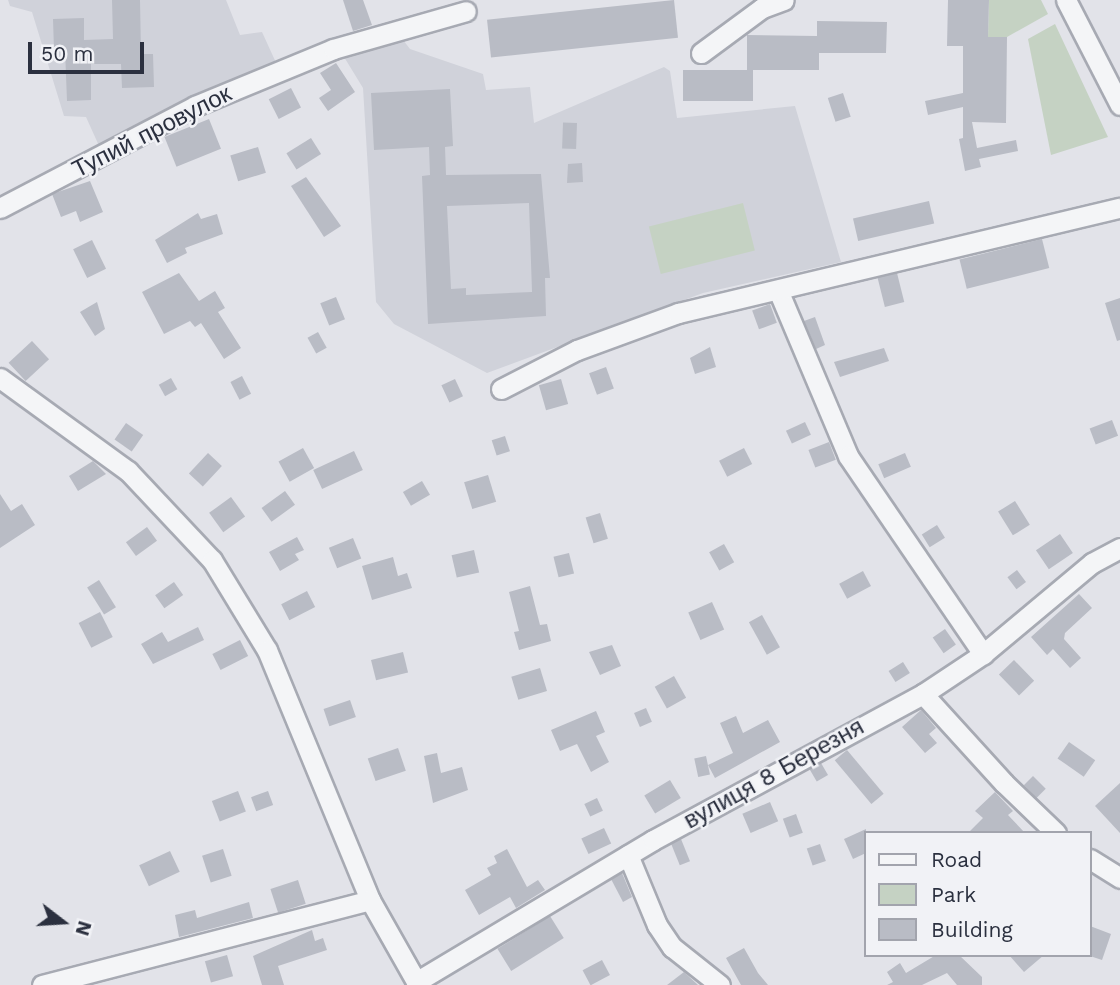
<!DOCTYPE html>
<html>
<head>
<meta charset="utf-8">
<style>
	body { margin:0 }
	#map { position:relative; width:1120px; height:985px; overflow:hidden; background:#e2e3e9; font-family:"Work Sans",sans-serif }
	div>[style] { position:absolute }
	.built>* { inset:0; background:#d0d2da }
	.green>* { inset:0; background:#c5d2c3; transform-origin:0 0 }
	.building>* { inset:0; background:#b9bcc5; transform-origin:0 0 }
	.roads { filter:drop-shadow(2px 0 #a7aab3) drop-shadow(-2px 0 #a7aab3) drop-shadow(0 2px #a7aab3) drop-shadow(0 -2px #a7aab3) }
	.minor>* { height:19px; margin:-9.5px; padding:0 9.5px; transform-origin:9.5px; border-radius:9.5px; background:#f4f5f7 }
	span { translate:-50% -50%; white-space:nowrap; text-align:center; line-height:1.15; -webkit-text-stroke:5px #f1f2f6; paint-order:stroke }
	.street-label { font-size:24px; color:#2b303f }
	.legend { position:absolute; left:864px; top:831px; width:228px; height:126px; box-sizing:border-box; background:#f1f2f6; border:2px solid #a2a4ad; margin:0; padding:9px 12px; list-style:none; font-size:21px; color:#2b303f }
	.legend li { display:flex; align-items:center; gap:14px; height:35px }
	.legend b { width:35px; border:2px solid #a2a4ad }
	.north { position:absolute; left:28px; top:887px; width:70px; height:70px; -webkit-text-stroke:5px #f1f2f6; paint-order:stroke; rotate:107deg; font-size:19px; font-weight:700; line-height:28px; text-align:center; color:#2b303f }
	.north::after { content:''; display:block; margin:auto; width:24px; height:32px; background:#2b303f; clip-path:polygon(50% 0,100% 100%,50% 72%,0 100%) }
	.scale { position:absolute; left:28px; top:42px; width:116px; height:32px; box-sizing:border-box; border:4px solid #2b303f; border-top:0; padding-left:9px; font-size:21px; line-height:24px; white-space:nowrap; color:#2b303f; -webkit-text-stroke:5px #f1f2f6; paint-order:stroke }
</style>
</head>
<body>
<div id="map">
	<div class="built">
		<i style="clip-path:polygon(8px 0,226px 0,240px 35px,262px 32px,278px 67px,100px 148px,86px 117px,64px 116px,32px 12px,10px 6px)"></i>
		<i style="clip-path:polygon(400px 36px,410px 49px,483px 74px,486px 90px,530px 87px,534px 123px,664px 67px,670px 71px,677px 118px,795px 106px,841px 262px,703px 293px,487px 373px,394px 324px,376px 302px,363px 88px,341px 52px)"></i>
	</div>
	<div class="green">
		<i style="clip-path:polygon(989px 0,1041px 0,1048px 14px,1007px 37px,988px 37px)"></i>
		<i style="clip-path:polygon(1055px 24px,1108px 137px,1051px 155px,1028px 39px)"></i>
		<i style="left:743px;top:203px;width:49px;height:97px;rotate:76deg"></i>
	</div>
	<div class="building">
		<i style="clip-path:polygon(112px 0,140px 0,141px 54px,153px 54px,154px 87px,122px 88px,121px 64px,91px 64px,91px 100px,67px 101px,65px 49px,54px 50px,53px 19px,84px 18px,84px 40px,113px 39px)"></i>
		<i style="clip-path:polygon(343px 0,363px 0,372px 25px,353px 31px)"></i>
		<i style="left:674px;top:0;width:38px;height:188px;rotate:84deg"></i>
		<i style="clip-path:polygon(948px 0,989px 0,988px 37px,1007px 37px,1006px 123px,972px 122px,977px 148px,1016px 140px,1018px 151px,979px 159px,981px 167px,965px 171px,959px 139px,963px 138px,963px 107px,928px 115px,925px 101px,963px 93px,963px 46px,947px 46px)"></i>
		<i style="clip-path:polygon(817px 21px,887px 22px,886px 53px,819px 53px,819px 70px,747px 70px,747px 35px,817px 36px)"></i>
		<i style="clip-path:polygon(336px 63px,355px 92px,328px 111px,319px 98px,331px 90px,320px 73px)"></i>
		<i style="left:683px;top:70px;width:70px;height:31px"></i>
		<i style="left:291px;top:88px;width:22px;height:25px;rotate:63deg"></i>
		<i style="clip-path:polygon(evenodd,450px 89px,453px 146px,445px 147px,446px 175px,541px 174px,550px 278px,545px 278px,546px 316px,428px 324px,422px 176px,430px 175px,429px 147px,374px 150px,371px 93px,450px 89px,529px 203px,532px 292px,466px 295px,466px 288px,451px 289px,447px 206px,529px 203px)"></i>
		<i style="left:843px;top:93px;width:25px;height:16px;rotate:72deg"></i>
		<i style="left:209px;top:119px;width:32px;height:48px;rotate:68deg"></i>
		<i style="left:577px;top:123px;width:26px;height:14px;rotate:92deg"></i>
		<i style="left:311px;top:138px;width:19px;height:29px;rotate:58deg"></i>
		<i style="left:258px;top:147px;width:27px;height:29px;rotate:73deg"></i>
		<i style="clip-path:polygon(582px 163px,583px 182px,567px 183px,568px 164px)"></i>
		<i style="clip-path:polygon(306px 177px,341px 226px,324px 237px,291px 186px)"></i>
		<i style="clip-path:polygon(90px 181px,103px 212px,80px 222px,76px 211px,61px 217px,52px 194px)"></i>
		<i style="left:929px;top:201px;width:23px;height:78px;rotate:77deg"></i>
		<i style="clip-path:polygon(198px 213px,201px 219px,217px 214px,223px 234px,185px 248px,187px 253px,167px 263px,155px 240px)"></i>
		<i style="left:1042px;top:239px;width:30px;height:85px;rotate:76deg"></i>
		<i style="left:92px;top:240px;width:32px;height:21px;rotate:64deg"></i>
		<i style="clip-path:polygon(179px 273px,199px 301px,215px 291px,225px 308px,218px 312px,241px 348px,224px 359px,201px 323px,195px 327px,190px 321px,164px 334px,142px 292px)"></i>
		<i style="left:897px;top:273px;width:30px;height:20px;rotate:76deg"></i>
		<i style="left:336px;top:297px;width:24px;height:17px;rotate:68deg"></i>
		<i style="clip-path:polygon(1120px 298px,1120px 340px,1117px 341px,1105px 303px)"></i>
		<i style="clip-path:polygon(97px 302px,105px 329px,95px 336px,80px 312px)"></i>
		<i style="left:770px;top:304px;width:20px;height:19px;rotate:70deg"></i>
		<i style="clip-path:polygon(815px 317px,825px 345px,816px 349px,804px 321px)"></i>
		<i style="left:318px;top:332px;width:18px;height:12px;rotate:61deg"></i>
		<i style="left:32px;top:341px;width:25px;height:32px;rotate:47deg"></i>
		<i style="clip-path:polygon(710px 347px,716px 367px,695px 374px,690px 358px)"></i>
		<i style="clip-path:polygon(884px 348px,889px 361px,840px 377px,834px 362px)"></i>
		<i style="left:606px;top:367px;width:23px;height:18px;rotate:70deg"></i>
		<i style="left:242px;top:376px;width:20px;height:13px;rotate:63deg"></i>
		<i style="left:171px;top:378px;width:13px;height:14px;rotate:61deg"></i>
		<i style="left:455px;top:379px;width:19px;height:15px;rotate:65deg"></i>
		<i style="left:561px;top:379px;width:26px;height:23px;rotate:74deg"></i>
		<i style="left:1112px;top:420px;width:17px;height:24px;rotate:69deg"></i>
		<i style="left:805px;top:422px;width:14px;height:21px;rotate:65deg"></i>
		<i style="left:126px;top:423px;width:21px;height:20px;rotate:35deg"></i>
		<i style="left:505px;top:436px;width:16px;height:14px;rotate:72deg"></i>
		<i style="left:829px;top:442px;width:19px;height:22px;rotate:69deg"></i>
		<i style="left:303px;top:448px;width:23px;height:28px;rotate:61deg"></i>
		<i style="left:744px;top:448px;width:18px;height:28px;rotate:63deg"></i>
		<i style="left:354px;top:451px;width:21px;height:45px;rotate:65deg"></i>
		<i style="left:208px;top:453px;width:19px;height:28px;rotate:43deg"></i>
		<i style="left:905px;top:453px;width:15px;height:29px;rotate:67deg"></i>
		<i style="clip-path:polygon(93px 461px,106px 474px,78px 491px,69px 476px)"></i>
		<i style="left:488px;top:475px;width:28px;height:25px;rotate:73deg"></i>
		<i style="left:422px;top:481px;width:16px;height:22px;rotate:60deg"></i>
		<i style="left:285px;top:491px;width:17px;height:29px;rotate:54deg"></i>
		<i style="clip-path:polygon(0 494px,11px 511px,22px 504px,35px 525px,0 548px)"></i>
		<i style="left:231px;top:497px;width:24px;height:27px;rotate:54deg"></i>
		<i style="left:1015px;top:501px;width:28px;height:20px;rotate:58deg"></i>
		<i style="left:600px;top:513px;width:27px;height:15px;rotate:73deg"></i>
		<i style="left:937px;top:525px;width:15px;height:18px;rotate:58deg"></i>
		<i style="left:147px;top:527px;width:17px;height:26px;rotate:54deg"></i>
		<i style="left:1060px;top:534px;width:23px;height:29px;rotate:56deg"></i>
		<i style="clip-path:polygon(297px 537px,304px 550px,295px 554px,299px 560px,280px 571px,269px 552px)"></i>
		<i style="left:353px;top:538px;width:22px;height:26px;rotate:68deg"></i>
		<i style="left:724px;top:544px;width:21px;height:17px;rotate:61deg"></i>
		<i style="left:474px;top:550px;width:23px;height:23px;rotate:77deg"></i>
		<i style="left:569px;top:553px;width:21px;height:16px;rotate:76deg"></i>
		<i style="clip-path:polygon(393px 557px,398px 576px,407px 573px,412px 588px,372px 600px,362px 566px)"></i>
		<i style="left:1017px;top:570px;width:15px;height:12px;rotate:53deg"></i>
		<i style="left:863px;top:571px;width:17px;height:27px;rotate:62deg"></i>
		<i style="left:99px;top:580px;width:32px;height:14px;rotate:58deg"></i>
		<i style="left:174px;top:582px;width:16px;height:23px;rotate:55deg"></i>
		<i style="clip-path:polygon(530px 586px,540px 625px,547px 624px,551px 641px,519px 650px,514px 632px,519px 631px,509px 592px)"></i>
		<i style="left:307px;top:591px;width:18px;height:29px;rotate:63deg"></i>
		<i style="clip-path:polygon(1079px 594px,1092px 608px,1065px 633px,1064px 639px,1081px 658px,1070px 668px,1053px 649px,1047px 655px,1031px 637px)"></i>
		<i style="left:712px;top:602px;width:30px;height:26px;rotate:66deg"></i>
		<i style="left:100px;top:612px;width:28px;height:24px;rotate:63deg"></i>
		<i style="left:762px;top:615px;width:37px;height:15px;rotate:61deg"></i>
		<i style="clip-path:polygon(198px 627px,204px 640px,153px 664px,141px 644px,162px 632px,168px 642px)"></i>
		<i style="left:945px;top:629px;width:19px;height:15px;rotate:55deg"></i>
		<i style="left:240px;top:640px;width:18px;height:31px;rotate:63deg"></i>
		<i style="clip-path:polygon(612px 645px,621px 666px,600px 675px,589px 652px)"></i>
		<i style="left:403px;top:652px;width:21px;height:33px;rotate:76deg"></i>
		<i style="left:1014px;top:660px;width:29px;height:21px;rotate:46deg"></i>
		<i style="left:903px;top:662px;width:13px;height:17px;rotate:58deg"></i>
		<i style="left:540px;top:668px;width:24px;height:30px;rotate:73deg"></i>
		<i style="left:674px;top:676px;width:25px;height:22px;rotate:61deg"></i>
		<i style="left:350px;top:700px;width:18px;height:28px;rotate:71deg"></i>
		<i style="left:646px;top:708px;width:15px;height:13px;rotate:67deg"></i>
		<i style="clip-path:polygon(921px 710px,936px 728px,929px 734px,937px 743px,925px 753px,902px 727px)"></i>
		<i style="clip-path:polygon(596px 711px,605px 732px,596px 736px,609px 762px,591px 772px,577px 744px,560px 751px,551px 730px)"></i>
		<i style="clip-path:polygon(736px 716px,743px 733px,768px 720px,780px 742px,715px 778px,708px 765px,733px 753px,720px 723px)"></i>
		<i style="left:1069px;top:742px;width:32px;height:20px;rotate:35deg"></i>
		<i style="left:398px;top:748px;width:24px;height:32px;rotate:71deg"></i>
		<i style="left:847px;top:750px;width:57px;height:16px;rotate:50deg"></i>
		<i style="clip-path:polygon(437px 753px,441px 773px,462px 767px,468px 790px,433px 803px,424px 756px)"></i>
		<i style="left:706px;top:756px;width:19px;height:12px;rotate:78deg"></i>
		<i style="left:821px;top:763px;width:14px;height:13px;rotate:60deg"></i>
		<i style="left:1033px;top:776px;width:18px;height:13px;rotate:45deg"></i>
		<i style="left:670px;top:780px;width:21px;height:30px;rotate:59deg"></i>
		<i style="clip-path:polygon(1120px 783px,1120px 833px,1095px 806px)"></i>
		<i style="left:238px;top:791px;width:22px;height:28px;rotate:69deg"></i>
		<i style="left:268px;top:791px;width:15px;height:18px;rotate:70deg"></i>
		<i style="clip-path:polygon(995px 792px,1013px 811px,1008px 815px,1025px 833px,968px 833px,983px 818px,975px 811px)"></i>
		<i style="left:597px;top:798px;width:14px;height:14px;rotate:65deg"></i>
		<i style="left:770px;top:802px;width:21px;height:30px;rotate:67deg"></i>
		<i style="left:796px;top:814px;width:20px;height:14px;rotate:70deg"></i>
		<i style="left:604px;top:828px;width:17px;height:25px;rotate:65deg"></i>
		<i style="clip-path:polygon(866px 829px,866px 853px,853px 859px,844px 839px)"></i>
		<i style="left:681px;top:839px;width:24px;height:11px;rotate:68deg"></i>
		<i style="left:820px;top:844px;width:18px;height:14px;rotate:71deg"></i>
		<i style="left:223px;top:849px;width:28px;height:22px;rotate:72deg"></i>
		<i style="clip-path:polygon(507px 849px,527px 887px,538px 880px,545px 890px,516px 908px,510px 897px,479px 915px,465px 890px,491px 875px,487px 868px,497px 863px,494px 856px)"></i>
		<i style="left:170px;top:851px;width:23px;height:34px;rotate:65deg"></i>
		<i style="clip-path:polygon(622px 873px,632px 897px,623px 902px,611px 879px)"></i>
		<i style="left:298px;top:880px;width:25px;height:29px;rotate:72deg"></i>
		<i style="clip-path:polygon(249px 902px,253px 918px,179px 937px,175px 915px,195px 910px,197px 918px)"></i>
		<i style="left:550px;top:916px;width:26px;height:62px;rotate:58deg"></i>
		<i style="clip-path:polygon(1090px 926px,1111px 934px,1102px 960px,1090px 956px)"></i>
		<i style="clip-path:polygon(312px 930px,315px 941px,323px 938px,327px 950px,278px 966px,284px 985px,262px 985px,253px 956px)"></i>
		<i style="clip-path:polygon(744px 948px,758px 973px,768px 985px,741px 985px,726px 958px)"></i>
		<i style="left:227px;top:955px;width:22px;height:23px;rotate:74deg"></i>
		<i style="clip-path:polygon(936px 955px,959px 955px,982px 977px,982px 985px,957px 985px,947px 973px,922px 985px,887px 985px,893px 982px,887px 972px,900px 963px,906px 973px)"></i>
		<i style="clip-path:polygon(1009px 955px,1044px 955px,1024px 972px)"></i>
		<i style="left:602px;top:960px;width:17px;height:22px;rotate:62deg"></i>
		<i style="clip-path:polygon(684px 972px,698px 985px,667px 985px)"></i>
	</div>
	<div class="roads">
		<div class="minor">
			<i style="left:1066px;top:0;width:118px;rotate:62.8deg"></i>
			<i style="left:701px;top:53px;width:76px;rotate:-36.4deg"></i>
			<i style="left:762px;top:8px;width:23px;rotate:-20deg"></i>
			<i style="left:0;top:208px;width:220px;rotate:-27.6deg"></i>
			<i style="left:195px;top:106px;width:149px;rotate:-22.4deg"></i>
			<i style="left:333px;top:49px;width:138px;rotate:-15.9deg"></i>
			<i style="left:778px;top:290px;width:180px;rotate:67.1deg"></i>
			<i style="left:848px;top:456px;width:240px;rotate:55.7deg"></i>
			<i style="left:0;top:378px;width:158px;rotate:36deg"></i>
			<i style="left:128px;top:471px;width:122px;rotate:46.7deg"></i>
			<i style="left:212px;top:560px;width:105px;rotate:58.6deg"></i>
			<i style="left:267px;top:650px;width:270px;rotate:67.6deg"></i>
			<i style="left:370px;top:900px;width:98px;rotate:60.5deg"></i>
			<i style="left:501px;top:389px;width:85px;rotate:-27.2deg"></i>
			<i style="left:577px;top:350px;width:108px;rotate:-20.1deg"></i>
			<i style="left:678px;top:313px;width:454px;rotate:-13.4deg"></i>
			<i style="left:923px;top:694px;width:120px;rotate:47.7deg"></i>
			<i style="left:1004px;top:783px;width:72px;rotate:43.9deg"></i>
			<i style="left:628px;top:855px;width:76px;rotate:67.5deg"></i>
			<i style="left:657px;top:925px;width:27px;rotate:56deg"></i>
			<i style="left:672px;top:947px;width:61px;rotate:38.4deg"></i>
			<i style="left:1090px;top:859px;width:36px;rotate:32deg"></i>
			<i style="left:416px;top:982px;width:276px;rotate:-30.9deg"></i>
			<i style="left:653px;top:840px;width:307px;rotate:-28.4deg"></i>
			<i style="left:923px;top:694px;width:72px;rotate:-33.7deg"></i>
			<i style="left:983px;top:654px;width:142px;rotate:-39.9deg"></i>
			<i style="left:1092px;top:563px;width:32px;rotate:-28deg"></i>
			<i style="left:42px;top:985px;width:339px;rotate:-14.5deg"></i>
		</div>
	</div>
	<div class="street-label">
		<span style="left:152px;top:132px;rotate:-27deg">Тупий провулок</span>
		<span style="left:774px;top:774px;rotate:-29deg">вулиця 8 Березня</span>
	</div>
	<ul class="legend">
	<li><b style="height:9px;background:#f4f5f7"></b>Road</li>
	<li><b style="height:19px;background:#c5d2c3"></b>Park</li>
	<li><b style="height:19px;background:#b9bcc5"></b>Building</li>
	</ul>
	<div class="north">N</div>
	<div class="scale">50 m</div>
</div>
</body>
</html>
